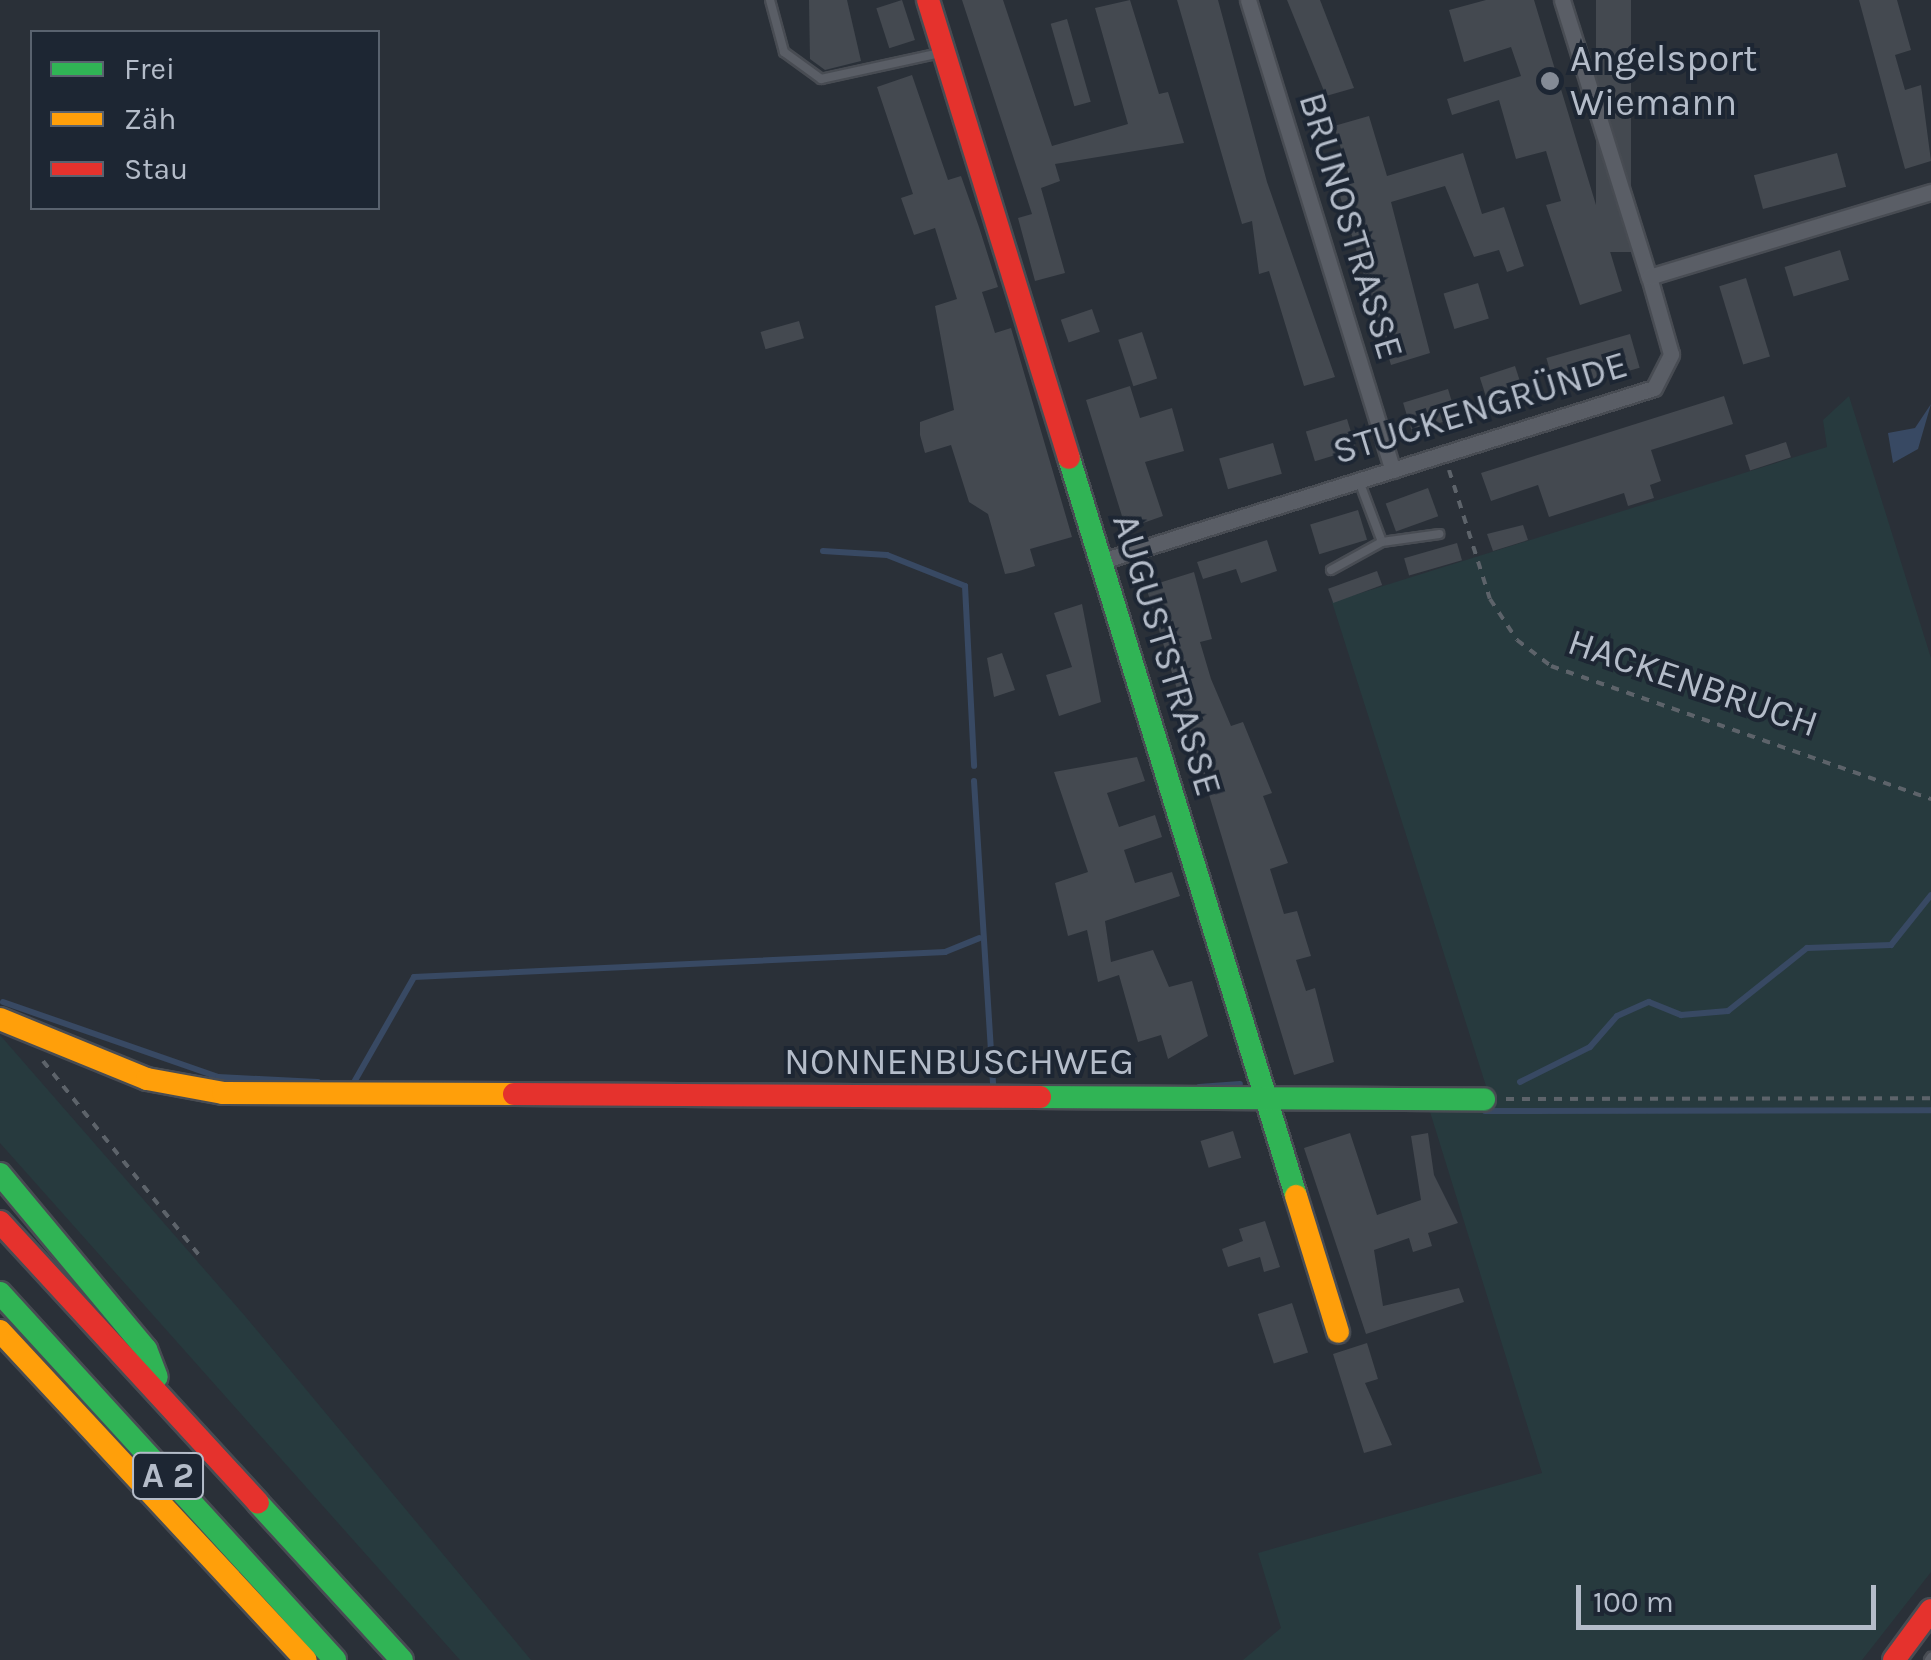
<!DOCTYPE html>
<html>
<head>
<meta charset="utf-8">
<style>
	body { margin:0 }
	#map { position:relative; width:1931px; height:1660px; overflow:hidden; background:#2a3038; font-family:Karla,sans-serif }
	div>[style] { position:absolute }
	.green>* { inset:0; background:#273a3e }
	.water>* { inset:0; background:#384963 }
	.stream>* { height:6px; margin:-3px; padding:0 3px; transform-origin:3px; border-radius:3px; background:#384963 }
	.building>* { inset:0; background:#444950; transform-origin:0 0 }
	.path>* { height:4px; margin-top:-2px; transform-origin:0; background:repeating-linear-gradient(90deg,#5d636a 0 8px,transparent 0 16px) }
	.roads { filter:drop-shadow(2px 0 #484c53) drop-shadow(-2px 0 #484c53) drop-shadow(0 2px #484c53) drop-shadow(0 -2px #484c53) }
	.lane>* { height:8px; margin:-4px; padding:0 4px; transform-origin:4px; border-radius:4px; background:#5a5e66 }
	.street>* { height:15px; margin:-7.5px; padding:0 7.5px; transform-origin:7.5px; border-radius:7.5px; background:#5a5e66 }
	.fast>* { height:22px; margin:-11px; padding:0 11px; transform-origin:11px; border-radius:11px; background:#30b455 }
	.slow>* { height:22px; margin:-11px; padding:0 11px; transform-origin:11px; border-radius:11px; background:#ff9f0a }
	.jam>* { height:22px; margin:-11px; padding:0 11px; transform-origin:11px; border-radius:11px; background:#e5322d }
	.dots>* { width:28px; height:28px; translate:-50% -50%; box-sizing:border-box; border:5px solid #1d2633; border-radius:50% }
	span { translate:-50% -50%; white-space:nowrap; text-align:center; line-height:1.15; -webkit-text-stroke:8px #1d2633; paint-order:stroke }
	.shield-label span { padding:2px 8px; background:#1d2633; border:2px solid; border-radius:8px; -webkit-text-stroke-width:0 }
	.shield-label { font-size:35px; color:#b4bcc9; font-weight:700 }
	.poi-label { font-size:38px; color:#b4bcc9 }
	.left { translate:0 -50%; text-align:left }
	.street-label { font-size:38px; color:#b4bcc9 }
	.legend { position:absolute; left:30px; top:30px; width:350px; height:180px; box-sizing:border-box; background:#1d2633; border:2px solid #59626f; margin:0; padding:12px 18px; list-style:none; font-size:30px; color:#b4bcc9 }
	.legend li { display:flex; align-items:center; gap:20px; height:50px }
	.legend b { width:50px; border:2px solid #59626f }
	.scale { position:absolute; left:1576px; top:1585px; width:300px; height:45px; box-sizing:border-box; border:5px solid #b4bcc9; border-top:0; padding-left:12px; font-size:30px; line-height:35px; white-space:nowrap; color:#b4bcc9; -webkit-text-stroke:8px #1d2633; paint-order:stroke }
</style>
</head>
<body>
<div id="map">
	<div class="green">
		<i style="clip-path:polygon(1849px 396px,1931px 658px,1931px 1572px,1862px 1660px,1243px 1660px,1281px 1628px,1258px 1553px,1542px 1473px,1422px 1086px,1486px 1086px,1332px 602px,1827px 447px,1823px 420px)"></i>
		<i style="clip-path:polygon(0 1035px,245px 1316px,531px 1660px,460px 1660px,0 1143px)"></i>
	</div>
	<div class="water">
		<i style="clip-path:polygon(1931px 404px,1918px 449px,1893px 463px,1888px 433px,1915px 428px)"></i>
	</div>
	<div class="stream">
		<i style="left:823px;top:551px;width:64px;rotate:3.6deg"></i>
		<i style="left:887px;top:555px;width:84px;rotate:21.7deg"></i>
		<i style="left:965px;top:586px;width:180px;rotate:87.1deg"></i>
		<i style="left:974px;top:781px;width:306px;rotate:86.4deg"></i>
		<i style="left:3px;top:1002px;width:228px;rotate:19.2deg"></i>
		<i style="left:218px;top:1077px;width:100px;rotate:2.9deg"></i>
		<i style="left:1520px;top:1082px;width:78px;rotate:-26.6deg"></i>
		<i style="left:1590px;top:1047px;width:41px;rotate:-48.9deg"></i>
		<i style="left:1617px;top:1016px;width:35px;rotate:-24deg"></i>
		<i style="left:1649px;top:1002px;width:35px;rotate:22deg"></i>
		<i style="left:1681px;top:1015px;width:47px;rotate:-4.9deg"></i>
		<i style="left:1728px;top:1011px;width:101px;rotate:-38.6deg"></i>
		<i style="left:1807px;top:948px;width:84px;rotate:-2deg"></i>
		<i style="left:1891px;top:945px;width:64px;rotate:-51.3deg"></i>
		<i style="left:353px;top:1084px;width:123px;rotate:-60.3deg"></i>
		<i style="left:414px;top:977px;width:532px;rotate:-2.7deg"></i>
		<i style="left:945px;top:952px;width:37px;rotate:-22deg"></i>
		<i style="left:1199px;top:1087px;width:41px;rotate:-4.2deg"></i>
		<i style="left:1485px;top:1111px;width:446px;rotate:-0.1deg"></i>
	</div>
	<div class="building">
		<i style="clip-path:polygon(809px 0,847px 0,861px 61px,825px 70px,810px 59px)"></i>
		<i style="left:902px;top:0;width:42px;height:27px;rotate:72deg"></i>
		<i style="clip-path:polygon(962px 0,1003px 0,1052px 146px,1128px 124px,1095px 8px,1130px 0,1159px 94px,1168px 92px,1184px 143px,1055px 164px,1060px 181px,1041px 188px,1065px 273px,1035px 281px,1018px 218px,1032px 214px)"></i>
		<i style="clip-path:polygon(1177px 0,1218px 0,1267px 182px,1335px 377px,1304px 386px,1269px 271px,1259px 274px,1252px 221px,1242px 224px)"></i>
		<i style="clip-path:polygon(1287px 0,1320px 0,1354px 88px,1326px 96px)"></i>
		<i style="clip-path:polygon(1486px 0,1534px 0,1622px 291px,1580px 305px,1546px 205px,1561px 201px,1546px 151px,1516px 159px,1499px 100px,1452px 115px,1447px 99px,1521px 76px,1511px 47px,1464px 62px,1449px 10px)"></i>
		<i style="left:1596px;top:0;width:35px;height:252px"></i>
		<i style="clip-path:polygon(1859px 0,1897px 0,1911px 50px,1895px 55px,1905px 90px,1921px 85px,1931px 161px,1905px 169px)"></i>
		<i style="left:1067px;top:19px;width:86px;height:17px;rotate:74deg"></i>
		<i style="clip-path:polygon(912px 75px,948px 180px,961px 176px,979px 227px,998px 287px,982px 292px,995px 333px,1011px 328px,1072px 537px,1030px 549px,1035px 566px,1016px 572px,1005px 574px,988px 514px,969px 502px,951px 445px,925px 453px,920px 435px,920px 422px,954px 410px,935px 306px,957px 299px,935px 228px,914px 235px,901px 198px,913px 194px,877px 87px)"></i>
		<i style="clip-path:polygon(1369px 116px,1387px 176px,1463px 153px,1482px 214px,1504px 207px,1524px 266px,1507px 272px,1499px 250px,1474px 257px,1445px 186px,1391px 202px,1430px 353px,1391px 365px,1337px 186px,1351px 182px,1334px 126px)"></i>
		<i style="left:1837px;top:153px;width:35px;height:86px;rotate:75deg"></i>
		<i style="left:1840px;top:250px;width:31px;height:58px;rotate:73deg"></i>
		<i style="left:1746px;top:278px;width:82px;height:28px;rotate:73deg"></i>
		<i style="left:1478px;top:283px;width:37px;height:36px;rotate:73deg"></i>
		<i style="left:1092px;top:309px;width:24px;height:33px;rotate:71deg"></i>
		<i style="left:799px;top:321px;width:18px;height:40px;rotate:74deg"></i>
		<i style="left:1142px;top:332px;width:49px;height:25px;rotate:72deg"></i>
		<i style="left:1630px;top:334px;width:35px;height:87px;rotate:74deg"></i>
		<i style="left:1515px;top:366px;width:36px;height:37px;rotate:72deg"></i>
		<i style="clip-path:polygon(1130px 386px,1140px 418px,1172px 408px,1184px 451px,1145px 462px,1163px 516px,1126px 529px,1086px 400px)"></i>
		<i style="left:1448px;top:389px;width:30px;height:47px;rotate:73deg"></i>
		<i style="clip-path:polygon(1724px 396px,1733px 424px,1651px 450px,1661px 481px,1650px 485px,1654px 498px,1628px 506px,1624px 493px,1549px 517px,1538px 485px,1491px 501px,1481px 473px)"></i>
		<i style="left:1347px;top:419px;width:31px;height:43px;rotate:73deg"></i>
		<i style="left:1786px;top:442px;width:16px;height:43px;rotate:72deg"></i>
		<i style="left:1273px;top:443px;width:32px;height:56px;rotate:74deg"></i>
		<i style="left:1428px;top:488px;width:30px;height:45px;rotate:70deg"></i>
		<i style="left:1358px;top:510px;width:31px;height:50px;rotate:73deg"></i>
		<i style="clip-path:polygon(1523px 525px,1528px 540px,1493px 551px,1487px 534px)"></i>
		<i style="clip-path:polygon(1267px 540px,1277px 571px,1241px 583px,1236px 569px,1203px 579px,1197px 562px)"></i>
		<i style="left:1457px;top:543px;width:18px;height:55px;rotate:74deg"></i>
		<i style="left:1377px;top:571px;width:15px;height:52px;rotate:70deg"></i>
		<i style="clip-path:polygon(1194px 572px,1212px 639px,1200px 642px,1211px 679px,1231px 726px,1243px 722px,1272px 793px,1263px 796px,1288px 863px,1270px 869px,1284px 914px,1297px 911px,1311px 956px,1296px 960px,1306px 991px,1315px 988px,1334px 1062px,1294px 1075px,1146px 587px)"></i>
		<i style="clip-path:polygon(1082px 604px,1101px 702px,1059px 716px,1046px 675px,1072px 667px,1054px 613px)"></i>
		<i style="clip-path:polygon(1002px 653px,1015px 690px,994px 697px,987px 658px)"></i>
		<i style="clip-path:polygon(1137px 757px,1145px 781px,1107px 793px,1119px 827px,1155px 815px,1162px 837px,1124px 850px,1135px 883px,1172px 872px,1180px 896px,1105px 921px,1111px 962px,1153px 950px,1169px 987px,1192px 981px,1208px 1036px,1168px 1059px,1161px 1035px,1138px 1042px,1119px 975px,1098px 982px,1087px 930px,1068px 936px,1055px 883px,1088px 872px,1054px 772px)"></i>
		<i style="left:1233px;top:1131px;width:28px;height:34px;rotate:73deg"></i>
		<i style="clip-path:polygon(1350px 1133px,1377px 1215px,1421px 1200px,1411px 1136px,1428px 1133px,1434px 1175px,1458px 1223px,1428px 1233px,1432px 1246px,1413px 1252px,1409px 1238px,1374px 1250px,1383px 1306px,1459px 1288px,1464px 1302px,1366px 1334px,1304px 1148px)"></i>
		<i style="clip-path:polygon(1265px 1221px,1280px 1267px,1264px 1272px,1260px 1257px,1228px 1267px,1222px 1249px,1243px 1241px,1239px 1229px)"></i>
		<i style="left:1292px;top:1303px;width:52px;height:36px;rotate:72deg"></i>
		<i style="clip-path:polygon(1367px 1343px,1378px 1379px,1365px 1383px,1392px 1445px,1364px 1453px,1333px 1354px)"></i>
	</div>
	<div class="path">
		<i style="left:1449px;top:470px;width:135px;rotate:72.4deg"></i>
		<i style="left:1490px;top:599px;width:49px;rotate:56.6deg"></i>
		<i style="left:1517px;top:640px;width:43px;rotate:37.4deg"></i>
		<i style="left:1551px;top:666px;width:403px;rotate:19.3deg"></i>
		<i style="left:43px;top:1061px;width:254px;rotate:51.2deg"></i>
		<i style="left:1506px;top:1099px;width:425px;rotate:-0.1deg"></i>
	</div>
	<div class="roads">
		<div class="lane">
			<i style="left:770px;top:0;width:54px;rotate:74.9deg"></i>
			<i style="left:784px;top:52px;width:46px;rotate:36.1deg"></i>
			<i style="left:821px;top:79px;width:122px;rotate:-12.3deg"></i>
			<i style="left:1359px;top:481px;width:65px;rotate:69.3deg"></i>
			<i style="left:1382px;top:542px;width:58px;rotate:-8deg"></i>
			<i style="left:1331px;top:570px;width:58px;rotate:-28.8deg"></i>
			<i style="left:1929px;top:1660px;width:4px;rotate:-56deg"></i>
		</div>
		<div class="street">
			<i style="left:1248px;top:0;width:492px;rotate:72.9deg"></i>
			<i style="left:1562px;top:0;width:290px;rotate:72.6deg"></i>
			<i style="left:1102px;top:561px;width:578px;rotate:-17.4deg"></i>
			<i style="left:1654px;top:388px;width:38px;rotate:-63deg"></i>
			<i style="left:1671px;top:354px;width:80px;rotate:-105.9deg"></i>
			<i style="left:1649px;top:277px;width:295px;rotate:-16.8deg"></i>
		</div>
		<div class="fast">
			<i style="left:1069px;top:458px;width:772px;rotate:72.9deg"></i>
			<i style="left:1040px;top:1097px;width:444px;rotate:0.3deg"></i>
			<i style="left:0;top:1174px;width:228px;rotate:50.2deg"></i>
			<i style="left:146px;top:1349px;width:30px;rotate:69deg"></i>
			<i style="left:0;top:1293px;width:497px;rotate:47.6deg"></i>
			<i style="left:258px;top:1503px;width:213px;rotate:47.5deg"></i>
		</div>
		<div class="slow">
			<i style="left:0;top:1019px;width:159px;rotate:22.2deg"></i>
			<i style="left:147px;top:1079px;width:77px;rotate:10.4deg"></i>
			<i style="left:223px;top:1093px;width:291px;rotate:0.2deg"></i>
			<i style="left:1296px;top:1196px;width:142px;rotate:72.8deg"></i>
			<i style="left:0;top:1331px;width:449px;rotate:47.1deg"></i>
		</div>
		<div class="jam">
			<i style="left:928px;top:0;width:479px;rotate:72.9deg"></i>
			<i style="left:514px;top:1094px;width:526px;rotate:0.33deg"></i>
			<i style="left:0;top:1222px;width:381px;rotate:47.4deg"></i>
			<i style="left:1894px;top:1660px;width:62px;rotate:-53.5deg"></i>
		</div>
	</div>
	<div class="dots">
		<i style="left:1550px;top:81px;background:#848b96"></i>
	</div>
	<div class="shield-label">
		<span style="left:168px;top:1476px">A 2</span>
	</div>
	<div class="poi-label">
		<span class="left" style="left:1570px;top:81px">Angelsport<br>Wiemann</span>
	</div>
	<div class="street-label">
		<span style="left:1351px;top:226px;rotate:73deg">BRUNOSTRASSE</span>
		<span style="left:1480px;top:408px;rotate:-17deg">STUCKENGRÜNDE</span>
		<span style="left:1167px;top:655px;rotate:73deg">AUGUSTSTRASSE</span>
		<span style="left:1693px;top:683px;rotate:19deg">HACKENBRUCH</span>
		<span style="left:959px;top:1062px">NONNENBUSCHWEG</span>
	</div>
	<ul class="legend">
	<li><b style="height:12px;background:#30b455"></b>Frei</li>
	<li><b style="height:12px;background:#ff9f0a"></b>Zäh</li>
	<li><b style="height:12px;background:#e5322d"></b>Stau</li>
	</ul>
	<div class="scale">100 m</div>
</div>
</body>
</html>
